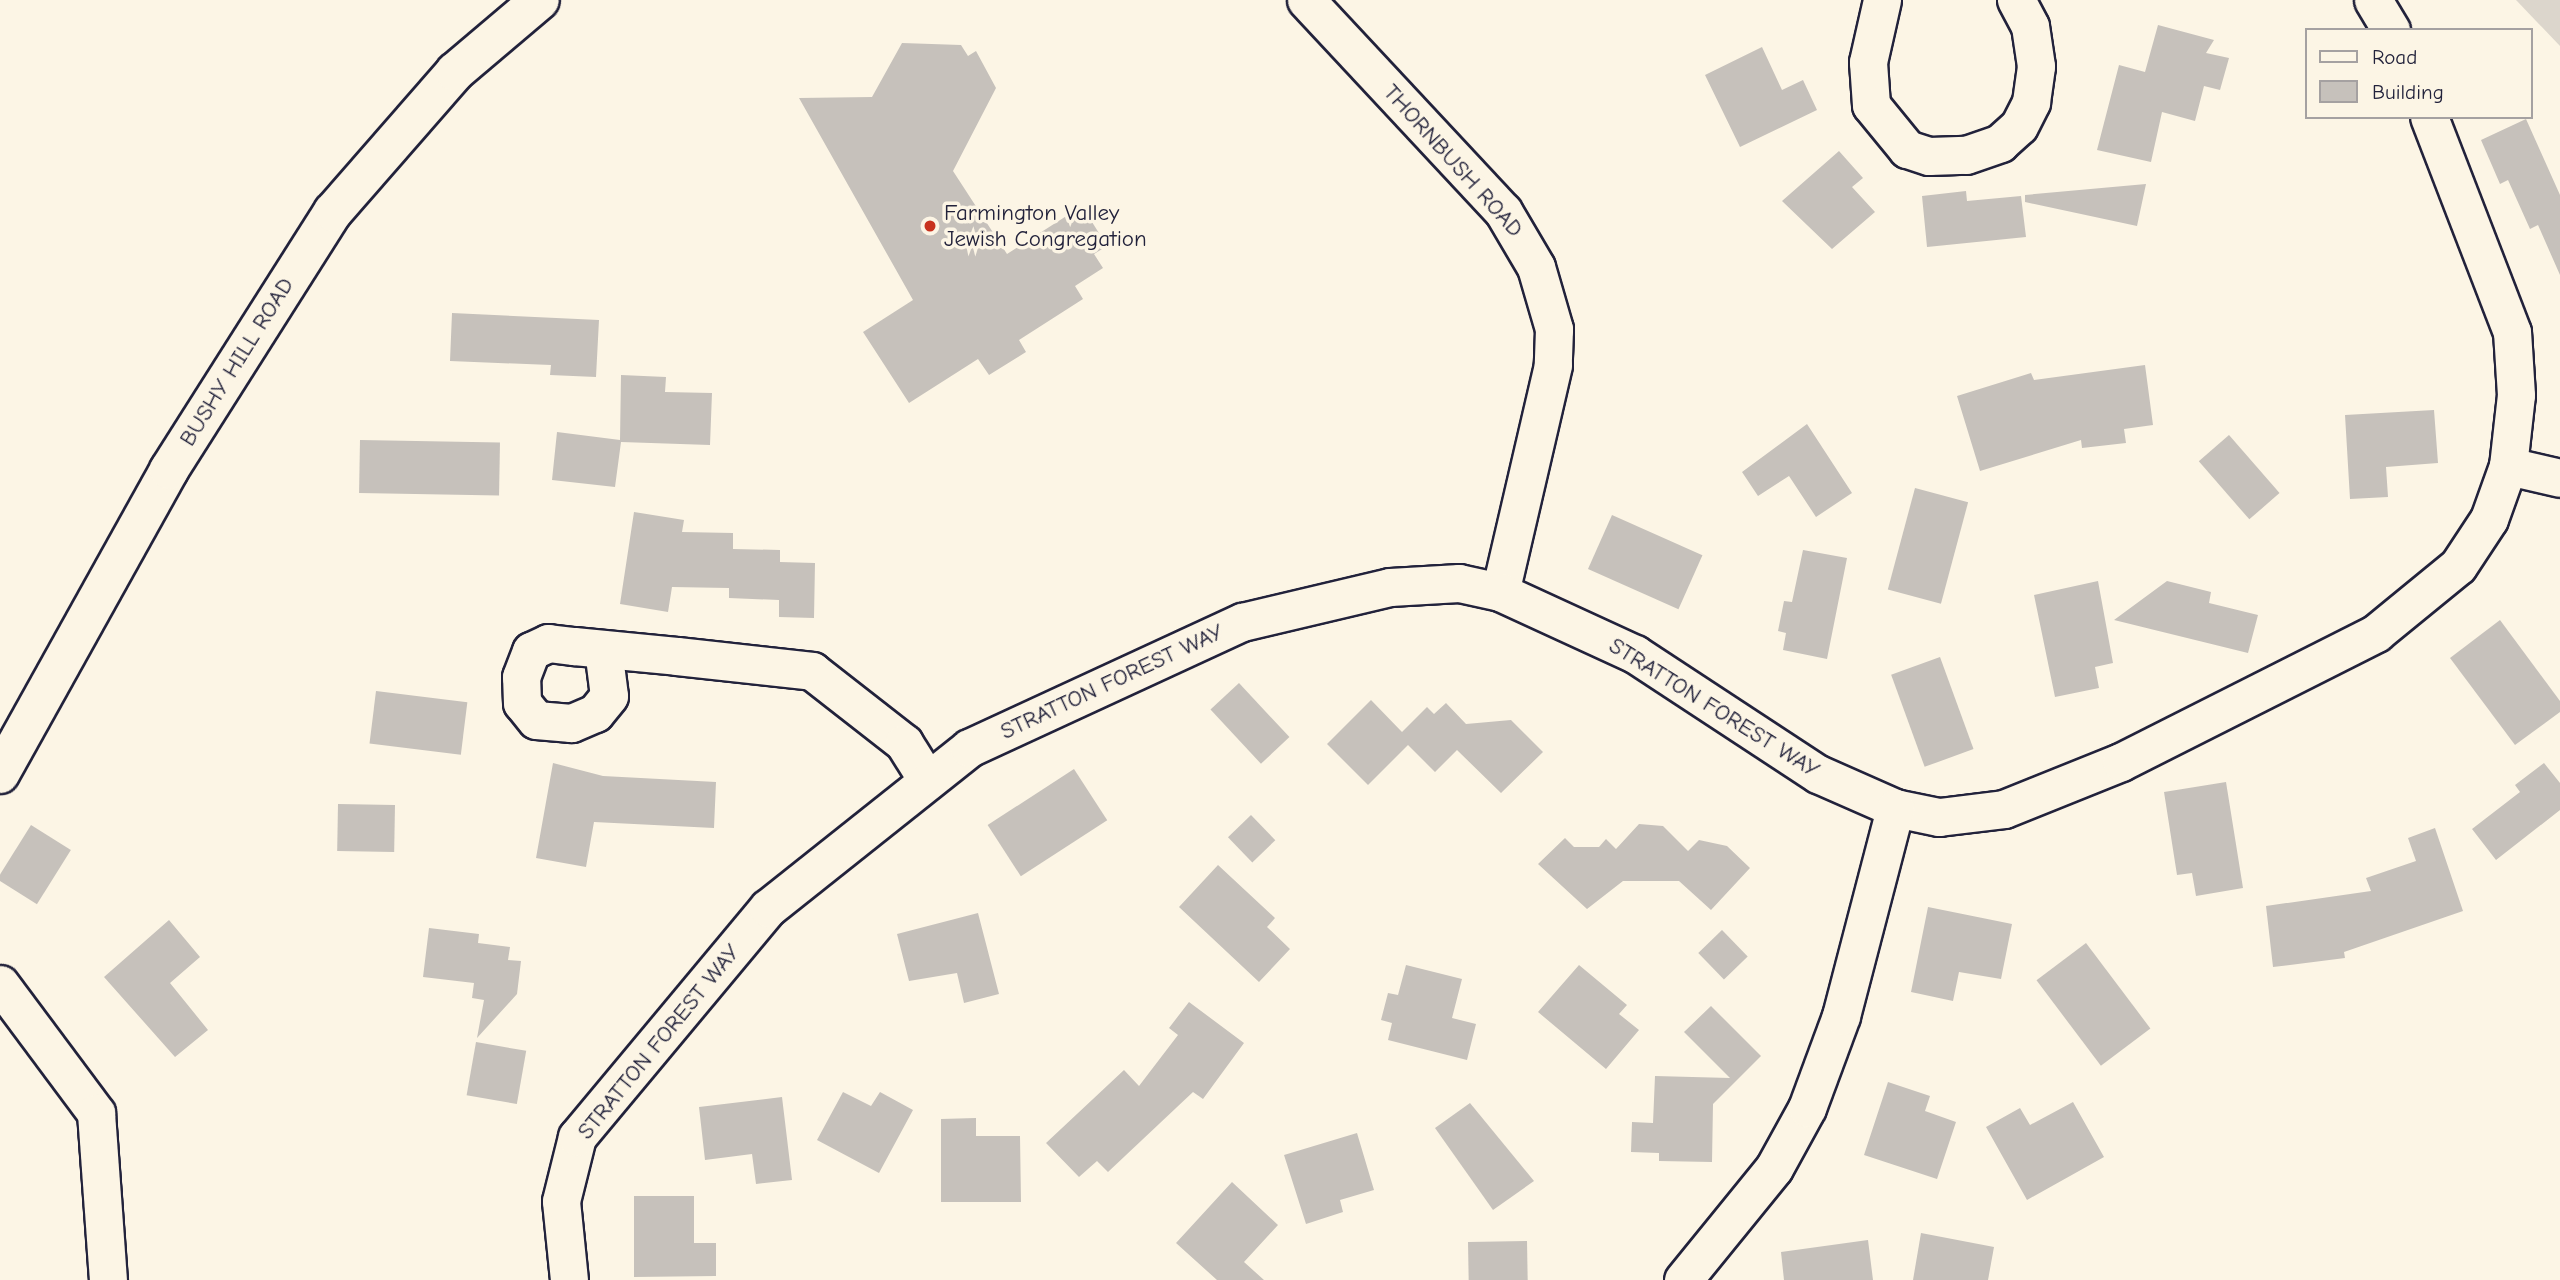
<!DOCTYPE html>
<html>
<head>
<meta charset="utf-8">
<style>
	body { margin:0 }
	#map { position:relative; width:2560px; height:1280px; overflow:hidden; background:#fcf5e5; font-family:"Comic Neue",sans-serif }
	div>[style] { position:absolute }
	.green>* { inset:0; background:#dcd6cc }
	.building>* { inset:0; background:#c6c1bb; transform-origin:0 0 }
	.roads { filter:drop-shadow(2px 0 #22223b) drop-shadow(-2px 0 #22223b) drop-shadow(0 2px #22223b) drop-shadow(0 -2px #22223b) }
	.street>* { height:37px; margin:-18.5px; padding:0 18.5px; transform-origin:18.5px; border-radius:18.5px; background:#fcf5e5 }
	.secondary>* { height:38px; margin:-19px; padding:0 19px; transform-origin:19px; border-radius:19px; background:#fcf5e5 }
	.dots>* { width:19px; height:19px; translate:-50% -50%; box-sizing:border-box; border:4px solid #fcf5e5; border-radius:50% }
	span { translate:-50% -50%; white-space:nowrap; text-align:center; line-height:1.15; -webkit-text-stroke:7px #fcf5e5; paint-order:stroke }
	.street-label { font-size:23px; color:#22223b }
	.poi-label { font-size:23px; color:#22223b }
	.left { translate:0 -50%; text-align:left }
	.legend { position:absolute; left:2305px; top:28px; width:228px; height:91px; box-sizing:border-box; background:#fcf5e5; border:2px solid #a5a1a1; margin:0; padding:9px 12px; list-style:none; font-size:21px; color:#22223b }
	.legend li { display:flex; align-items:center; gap:14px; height:35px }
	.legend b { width:35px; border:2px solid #a5a1a1 }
</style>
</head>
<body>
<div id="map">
	<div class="green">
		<i style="clip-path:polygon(2516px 0,2560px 0,2560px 46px)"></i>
	</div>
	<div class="building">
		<i style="clip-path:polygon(2158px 25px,2214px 40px,2206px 53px,2229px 58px,2220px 90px,2204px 86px,2195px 121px,2162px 112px,2151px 162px,2097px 150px,2119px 65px,2145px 72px)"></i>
		<i style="clip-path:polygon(902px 43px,961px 45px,968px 56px,976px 51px,996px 88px,953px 171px,1007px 254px,1082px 206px,1107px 246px,1094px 254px,1103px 268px,1075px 286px,1083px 299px,1019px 340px,1026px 352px,989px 375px,978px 359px,909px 403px,863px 332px,913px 300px,799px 98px,872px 97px)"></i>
		<i style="clip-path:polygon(1762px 47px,1782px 90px,1803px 80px,1817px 110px,1740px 147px,1705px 75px)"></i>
		<i style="clip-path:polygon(2526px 119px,2560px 195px,2560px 275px,2538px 225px,2530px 229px,2508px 180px,2500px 184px,2481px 140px)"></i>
		<i style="clip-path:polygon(1839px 151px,1863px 178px,1852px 187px,1875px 212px,1832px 249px,1782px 201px)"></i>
		<i style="clip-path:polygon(2146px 184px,2137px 226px,2025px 202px,2025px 195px)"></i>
		<i style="clip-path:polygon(1966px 191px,1967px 201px,2021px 196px,2026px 237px,1927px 247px,1922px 196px)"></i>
		<i style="clip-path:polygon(452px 313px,599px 320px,596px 377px,550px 375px,551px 365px,450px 361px)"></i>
		<i style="clip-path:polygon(2145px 365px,2153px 425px,2124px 429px,2126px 443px,2082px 448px,2081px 440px,1980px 471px,1957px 396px,2031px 373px,2034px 380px)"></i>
		<i style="clip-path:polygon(621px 375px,666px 377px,665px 392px,712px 393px,710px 445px,621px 442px,615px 487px,552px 480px,557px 432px,620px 440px)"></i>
		<i style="clip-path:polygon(2434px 410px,2438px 463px,2386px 467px,2388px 497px,2350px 499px,2345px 415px)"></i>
		<i style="clip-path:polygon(1807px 424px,1852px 493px,1816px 517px,1789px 476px,1758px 496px,1742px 472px)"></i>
		<i style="left:2229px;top:435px;width:77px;height:40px;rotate:49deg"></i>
		<i style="left:360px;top:440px;width:140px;height:53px;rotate:1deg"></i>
		<i style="left:1915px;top:488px;width:55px;height:105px;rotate:15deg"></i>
		<i style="clip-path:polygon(634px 512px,684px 520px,682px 532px,733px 533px,733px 549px,780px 550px,780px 562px,815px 563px,814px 618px,779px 617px,779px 600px,729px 598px,729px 588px,672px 587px,668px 612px,620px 604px)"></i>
		<i style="left:1612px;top:515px;width:99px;height:59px;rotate:24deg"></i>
		<i style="clip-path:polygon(1803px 550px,1847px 558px,1827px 659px,1783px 650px,1786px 633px,1778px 631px,1784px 601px,1792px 602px)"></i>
		<i style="clip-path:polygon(2098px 581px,2113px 663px,2095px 667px,2099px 688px,2055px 697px,2034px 595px)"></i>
		<i style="clip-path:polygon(2167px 581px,2211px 592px,2209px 603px,2258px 615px,2248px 653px,2114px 620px)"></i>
		<i style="clip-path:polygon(2500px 620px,2560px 701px,2560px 712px,2515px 745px,2450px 658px)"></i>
		<i style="left:1940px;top:657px;width:98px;height:52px;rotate:70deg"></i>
		<i style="left:1239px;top:683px;width:74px;height:39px;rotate:47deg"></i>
		<i style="left:376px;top:691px;width:92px;height:53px;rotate:7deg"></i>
		<i style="clip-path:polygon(1371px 700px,1402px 732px,1427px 707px,1434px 714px,1446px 703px,1466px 724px,1511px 720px,1543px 752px,1501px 793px,1457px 750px,1435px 772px,1408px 745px,1368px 785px,1327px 744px)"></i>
		<i style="clip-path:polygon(553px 763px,603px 776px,716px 782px,714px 828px,594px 822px,586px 867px,536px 858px)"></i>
		<i style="clip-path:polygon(2544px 763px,2560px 783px,2560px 810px,2496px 860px,2472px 829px,2520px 792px,2515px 785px)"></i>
		<i style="left:1074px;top:769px;width:61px;height:103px;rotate:57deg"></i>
		<i style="clip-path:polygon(2226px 782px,2243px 888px,2196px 896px,2192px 873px,2177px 875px,2164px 792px)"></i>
		<i style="left:338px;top:804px;width:57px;height:47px;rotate:1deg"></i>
		<i style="left:1251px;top:815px;width:35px;height:32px;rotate:46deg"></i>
		<i style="clip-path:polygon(1639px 824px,1663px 826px,1688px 851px,1699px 840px,1727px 846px,1750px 868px,1711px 910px,1679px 881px,1623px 881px,1587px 909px,1538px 864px,1565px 838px,1574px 847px,1599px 847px,1606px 839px,1616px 849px)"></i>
		<i style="left:31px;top:825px;width:47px;height:64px;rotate:32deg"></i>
		<i style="clip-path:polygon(2435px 828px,2463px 911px,2344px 952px,2345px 958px,2273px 967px,2266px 906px,2371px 891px,2366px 878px,2416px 861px,2408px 838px)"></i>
		<i style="clip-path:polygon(1218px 865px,1275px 918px,1267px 927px,1290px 949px,1259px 982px,1179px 907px)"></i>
		<i style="clip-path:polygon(1928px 907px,2012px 924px,2001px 979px,1959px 972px,1953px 1001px,1911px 992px)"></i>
		<i style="clip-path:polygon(978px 913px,999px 994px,964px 1003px,957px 973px,909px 981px,897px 934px)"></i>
		<i style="clip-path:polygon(169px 920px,200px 957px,170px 983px,208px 1030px,175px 1057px,104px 977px)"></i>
		<i style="clip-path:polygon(429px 928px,479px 934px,478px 943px,510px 947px,508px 960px,521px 961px,517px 994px,477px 1038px,484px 1000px,472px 998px,474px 983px,423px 977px)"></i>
		<i style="left:1722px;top:930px;width:37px;height:33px;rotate:46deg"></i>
		<i style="left:2086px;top:943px;width:107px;height:62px;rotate:53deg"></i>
		<i style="clip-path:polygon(1406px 965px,1462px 979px,1452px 1018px,1476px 1024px,1467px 1060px,1388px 1040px,1392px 1023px,1381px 1020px,1388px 993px,1398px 995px)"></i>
		<i style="clip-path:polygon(1579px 965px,1627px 1005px,1619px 1014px,1639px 1030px,1606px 1069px,1538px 1012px)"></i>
		<i style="clip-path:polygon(1189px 1002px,1244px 1043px,1203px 1099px,1193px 1092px,1108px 1172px,1097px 1161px,1079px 1177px,1046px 1143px,1124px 1070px,1139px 1086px,1178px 1035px,1169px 1028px)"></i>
		<i style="clip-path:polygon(1711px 1006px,1761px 1056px,1713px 1104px,1712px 1162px,1659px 1161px,1659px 1153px,1631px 1152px,1632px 1122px,1653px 1123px,1655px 1076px,1730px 1078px,1684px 1032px)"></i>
		<i style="left:476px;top:1042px;width:51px;height:54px;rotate:10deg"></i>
		<i style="clip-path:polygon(1888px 1082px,1930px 1096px,1925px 1111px,1956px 1122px,1937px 1179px,1864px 1155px)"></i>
		<i style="clip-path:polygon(843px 1092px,871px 1106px,880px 1092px,913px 1110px,879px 1173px,817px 1140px)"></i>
		<i style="clip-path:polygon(782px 1097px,792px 1180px,756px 1184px,752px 1154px,705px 1160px,699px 1107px)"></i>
		<i style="clip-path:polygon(2073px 1102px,2104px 1157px,2027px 1200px,1986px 1127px,2020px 1108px,2030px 1125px)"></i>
		<i style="clip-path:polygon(1470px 1103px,1534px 1181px,1493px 1210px,1435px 1128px)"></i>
		<i style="clip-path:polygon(976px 1118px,976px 1136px,1020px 1136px,1021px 1202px,941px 1202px,941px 1119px)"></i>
		<i style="clip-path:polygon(1357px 1133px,1374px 1190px,1340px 1200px,1343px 1212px,1306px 1224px,1284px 1155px)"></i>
		<i style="clip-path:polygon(1232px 1182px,1278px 1225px,1244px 1262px,1264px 1280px,1217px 1280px,1176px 1243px)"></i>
		<i style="clip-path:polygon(634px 1196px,694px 1196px,694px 1243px,716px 1243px,716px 1276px,634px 1277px)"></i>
		<i style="clip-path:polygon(1921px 1233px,1994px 1247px,1988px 1280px,1913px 1280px)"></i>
		<i style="clip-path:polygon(1868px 1240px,1873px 1280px,1784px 1280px,1781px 1252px)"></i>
		<i style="left:1527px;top:1241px;width:39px;height:59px;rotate:89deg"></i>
	</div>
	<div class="roads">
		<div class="street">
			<i style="left:1306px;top:0;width:289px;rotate:47deg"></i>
			<i style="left:1503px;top:211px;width:65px;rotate:59.5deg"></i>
			<i style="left:1536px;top:267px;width:65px;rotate:73.8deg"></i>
			<i style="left:1554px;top:329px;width:36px;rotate:92deg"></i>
			<i style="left:1553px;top:365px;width:233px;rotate:103.1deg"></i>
			<i style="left:1882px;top:0;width:64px;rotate:102.7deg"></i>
			<i style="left:1868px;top:62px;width:43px;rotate:86deg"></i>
			<i style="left:1871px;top:105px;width:57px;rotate:50.7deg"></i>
			<i style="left:1907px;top:149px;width:23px;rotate:18deg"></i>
			<i style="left:1929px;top:156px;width:37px;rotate:-2deg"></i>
			<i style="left:1966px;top:155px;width:36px;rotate:-19deg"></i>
			<i style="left:2000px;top:143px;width:25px;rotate:-42deg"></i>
			<i style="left:2019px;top:126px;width:27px;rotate:-63deg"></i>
			<i style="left:2031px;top:102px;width:36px;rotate:-82deg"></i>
			<i style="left:2036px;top:66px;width:40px;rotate:-98.5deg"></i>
			<i style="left:2030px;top:26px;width:30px;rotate:-118deg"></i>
			<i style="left:2373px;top:0;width:35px;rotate:59deg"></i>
			<i style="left:2508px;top:466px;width:53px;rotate:13deg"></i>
			<i style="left:603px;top:649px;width:47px;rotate:82.7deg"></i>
			<i style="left:609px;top:696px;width:22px;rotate:129deg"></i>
			<i style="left:595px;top:713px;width:26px;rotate:157deg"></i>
			<i style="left:571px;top:723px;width:35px;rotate:-175deg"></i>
			<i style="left:536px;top:720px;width:22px;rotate:-129deg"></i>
			<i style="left:522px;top:703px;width:26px;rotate:-92deg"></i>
			<i style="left:521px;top:677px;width:28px;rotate:-69deg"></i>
			<i style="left:531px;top:651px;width:19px;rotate:-25deg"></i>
			<i style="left:548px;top:643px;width:26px;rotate:7deg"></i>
			<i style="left:574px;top:646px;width:103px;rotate:5.5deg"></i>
			<i style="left:677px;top:656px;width:136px;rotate:6.3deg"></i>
			<i style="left:812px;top:671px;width:117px;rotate:38deg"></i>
			<i style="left:904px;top:743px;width:41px;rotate:57.8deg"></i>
			<i style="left:0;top:984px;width:161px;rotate:53.3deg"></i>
			<i style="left:96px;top:1113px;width:167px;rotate:85.9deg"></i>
			<i style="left:569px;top:1280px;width:79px;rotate:-95.8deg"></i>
			<i style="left:561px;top:1201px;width:66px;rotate:-76deg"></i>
			<i style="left:577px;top:1137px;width:298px;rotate:-50.2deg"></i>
			<i style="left:768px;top:908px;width:257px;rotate:-38.5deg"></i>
			<i style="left:969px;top:748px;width:301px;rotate:-24.8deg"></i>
			<i style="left:1242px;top:622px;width:152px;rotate:-13.3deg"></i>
			<i style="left:1390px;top:587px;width:69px;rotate:-3.3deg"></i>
			<i style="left:1459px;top:583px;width:42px;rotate:12.4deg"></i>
			<i style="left:1500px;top:592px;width:149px;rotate:24.7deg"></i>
			<i style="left:1635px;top:654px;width:219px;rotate:33.3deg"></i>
			<i style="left:1818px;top:774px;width:84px;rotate:23.8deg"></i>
			<i style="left:1895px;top:808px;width:45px;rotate:11.6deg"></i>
			<i style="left:1939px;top:817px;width:65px;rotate:-7deg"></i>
			<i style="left:2004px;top:809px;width:126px;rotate:-21.9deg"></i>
			<i style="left:2121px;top:762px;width:286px;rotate:-26.8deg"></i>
			<i style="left:2376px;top:633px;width:106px;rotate:-39.3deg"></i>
			<i style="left:2458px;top:566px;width:56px;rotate:-56.6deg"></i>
			<i style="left:2489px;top:519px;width:56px;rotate:-70.3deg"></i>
			<i style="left:2508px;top:466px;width:71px;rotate:-83.6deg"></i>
			<i style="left:2516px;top:395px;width:63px;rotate:-93.6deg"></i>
			<i style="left:2512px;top:332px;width:230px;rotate:-111.1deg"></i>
			<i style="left:1683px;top:1280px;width:144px;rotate:-50.9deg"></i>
			<i style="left:1774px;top:1168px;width:68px;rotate:-61.2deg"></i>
			<i style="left:1807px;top:1108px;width:98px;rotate:-69.7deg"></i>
			<i style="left:1841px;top:1016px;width:215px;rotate:-75.4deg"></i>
		</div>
		<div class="secondary">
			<i style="left:0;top:774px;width:348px;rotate:-60.9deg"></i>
			<i style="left:169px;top:470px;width:306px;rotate:-57.6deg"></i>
			<i style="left:333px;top:212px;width:186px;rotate:-48.9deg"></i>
			<i style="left:455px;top:72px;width:111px;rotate:-40.3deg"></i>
		</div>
	</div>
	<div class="dots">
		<i style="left:930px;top:226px;background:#c8321e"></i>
	</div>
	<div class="street-label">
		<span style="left:1453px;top:161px;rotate:48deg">THORNBUSH ROAD</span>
		<span style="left:237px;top:362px;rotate:-58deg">BUSHY HILL ROAD</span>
		<span style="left:1112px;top:682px;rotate:-25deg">STRATTON FOREST WAY</span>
		<span style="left:1714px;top:708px;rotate:32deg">STRATTON FOREST WAY</span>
		<span style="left:659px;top:1042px;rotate:-51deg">STRATTON FOREST WAY</span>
	</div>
	<div class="poi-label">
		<span class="left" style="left:944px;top:226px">Farmington Valley<br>Jewish Congregation</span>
	</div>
	<ul class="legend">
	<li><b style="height:9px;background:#fcf5e5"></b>Road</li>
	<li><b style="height:19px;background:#c6c1bb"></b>Building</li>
	</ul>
</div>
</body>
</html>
